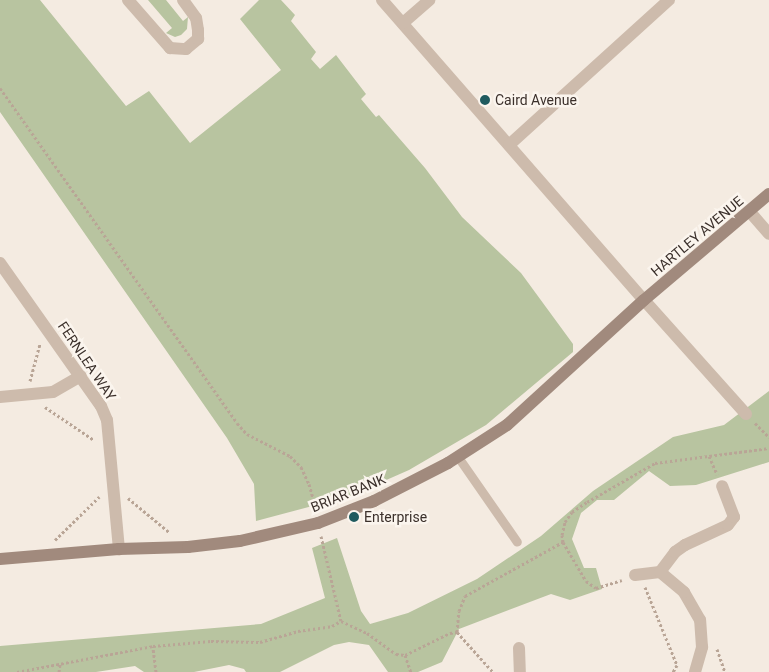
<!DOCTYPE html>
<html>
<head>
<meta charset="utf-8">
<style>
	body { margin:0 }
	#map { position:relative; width:769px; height:672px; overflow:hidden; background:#f4ebe1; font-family:Roboto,sans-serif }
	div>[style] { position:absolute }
	.green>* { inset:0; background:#b8c4a0 }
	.path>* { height:3px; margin-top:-1.5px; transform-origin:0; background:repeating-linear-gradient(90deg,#b9a596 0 2.5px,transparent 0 5px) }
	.lane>* { height:9px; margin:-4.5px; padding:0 4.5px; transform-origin:4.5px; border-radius:4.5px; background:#cdbbac }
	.street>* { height:12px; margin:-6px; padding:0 6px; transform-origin:6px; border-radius:6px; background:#cdbbac }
	.secondary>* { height:12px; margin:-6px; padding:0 6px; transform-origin:6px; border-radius:6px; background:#a18a7d }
	.dots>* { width:14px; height:14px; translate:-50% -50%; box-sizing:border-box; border:2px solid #fbf5ee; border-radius:50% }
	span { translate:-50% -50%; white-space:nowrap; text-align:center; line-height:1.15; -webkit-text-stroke:5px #fbf5ee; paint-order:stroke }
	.poi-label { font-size:14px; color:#3b302b }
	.left { translate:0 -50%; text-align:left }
	.street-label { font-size:14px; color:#3b302b }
</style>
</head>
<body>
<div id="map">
	<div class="green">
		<i style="clip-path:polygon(0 0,40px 0,126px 106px,149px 91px,190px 143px,281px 70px,240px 19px,259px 0,281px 0,295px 15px,291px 21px,316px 52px,311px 59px,320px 69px,336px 55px,366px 94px,361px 99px,376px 117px,379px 115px,425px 168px,462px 217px,521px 273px,573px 344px,573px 352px,486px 425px,409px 470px,350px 496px,256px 521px,254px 484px,227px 438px,0 112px)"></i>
		<i style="clip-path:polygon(148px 0,166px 0,183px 21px,188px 17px,187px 29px,181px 35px,175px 37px,166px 33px,172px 28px)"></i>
		<i style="clip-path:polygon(769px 391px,769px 462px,696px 485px,670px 486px,649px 471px,614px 500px,597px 500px,581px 513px,572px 539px,584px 568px,596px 568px,602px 589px,570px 600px,551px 594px,459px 629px,442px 662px,418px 672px,388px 672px,369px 645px,349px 642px,334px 645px,280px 672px,246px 672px,244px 669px,229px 665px,194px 672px,144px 672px,135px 666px,96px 672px,0 672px,0 646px,261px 624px,325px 598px,312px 548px,337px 538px,361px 611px,370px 624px,408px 613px,477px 579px,541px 536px,593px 491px,673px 437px,724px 425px)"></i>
	</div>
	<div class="path">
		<i style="left:0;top:88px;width:410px;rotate:54.7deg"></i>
		<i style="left:237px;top:423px;width:15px;rotate:48deg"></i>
		<i style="left:247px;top:434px;width:48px;rotate:27.1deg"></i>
		<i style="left:290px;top:456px;width:16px;rotate:45deg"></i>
		<i style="left:301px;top:467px;width:19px;rotate:65deg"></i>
		<i style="left:309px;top:484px;width:25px;rotate:74deg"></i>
		<i style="left:30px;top:381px;width:39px;rotate:-75deg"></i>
		<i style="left:45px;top:407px;width:59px;rotate:34deg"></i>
		<i style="left:755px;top:423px;width:20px;rotate:45deg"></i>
		<i style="left:709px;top:456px;width:20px;rotate:66deg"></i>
		<i style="left:128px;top:498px;width:53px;rotate:39.7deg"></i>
		<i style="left:321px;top:536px;width:87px;rotate:76.8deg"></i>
		<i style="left:341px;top:621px;width:29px;rotate:25deg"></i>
		<i style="left:367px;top:633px;width:36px;rotate:36deg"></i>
		<i style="left:396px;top:654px;width:9px;rotate:6deg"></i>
		<i style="left:405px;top:655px;width:50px;rotate:-26.1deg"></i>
		<i style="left:450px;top:633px;width:7px;rotate:-8deg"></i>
		<i style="left:457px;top:632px;width:54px;rotate:48deg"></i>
		<i style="left:55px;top:540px;width:62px;rotate:-44.3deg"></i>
		<i style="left:563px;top:542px;width:45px;rotate:59.5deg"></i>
		<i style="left:586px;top:581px;width:12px;rotate:35deg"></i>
		<i style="left:596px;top:588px;width:27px;rotate:-17deg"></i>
		<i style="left:645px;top:587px;width:84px;rotate:67.7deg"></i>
		<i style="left:677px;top:665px;width:8px;rotate:120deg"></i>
		<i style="left:457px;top:632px;width:21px;rotate:-85deg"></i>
		<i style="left:459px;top:611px;width:16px;rotate:-68deg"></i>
		<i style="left:465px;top:596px;width:112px;rotate:-28.9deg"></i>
		<i style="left:563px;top:542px;width:7px;rotate:-98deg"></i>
		<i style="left:562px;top:535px;width:13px;rotate:-77deg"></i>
		<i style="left:565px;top:522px;width:12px;rotate:-55deg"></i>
		<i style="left:572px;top:512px;width:18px;rotate:-34deg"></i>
		<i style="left:587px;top:502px;width:78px;rotate:-29.8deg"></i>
		<i style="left:655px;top:463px;width:115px;rotate:-7.5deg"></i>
		<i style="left:717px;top:649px;width:24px;rotate:71deg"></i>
		<i style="left:405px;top:655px;width:18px;rotate:71deg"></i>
		<i style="left:17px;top:672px;width:138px;rotate:-10.8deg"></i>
		<i style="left:59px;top:672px;width:8px;rotate:-83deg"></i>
		<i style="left:156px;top:672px;width:26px;rotate:-97deg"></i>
		<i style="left:153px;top:646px;width:58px;rotate:-4.9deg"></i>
		<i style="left:211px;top:641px;width:49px;rotate:1.2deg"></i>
		<i style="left:260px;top:642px;width:40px;rotate:-16deg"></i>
		<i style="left:298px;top:631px;width:34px;rotate:-8deg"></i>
		<i style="left:332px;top:626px;width:10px;rotate:-29deg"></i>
	</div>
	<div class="lane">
		<i style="left:458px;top:457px;width:103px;rotate:55.2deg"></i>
	</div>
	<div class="street">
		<i style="left:128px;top:0;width:64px;rotate:48.8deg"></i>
		<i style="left:170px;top:48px;width:16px;rotate:4deg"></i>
		<i style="left:186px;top:49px;width:16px;rotate:-40deg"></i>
		<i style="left:198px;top:39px;width:9px;rotate:-90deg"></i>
		<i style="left:198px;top:30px;width:12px;rotate:-99deg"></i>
		<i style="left:196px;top:18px;width:22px;rotate:-126deg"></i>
		<i style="left:382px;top:0;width:398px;rotate:48.9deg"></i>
		<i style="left:644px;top:300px;width:153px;rotate:48.2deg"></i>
		<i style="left:403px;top:23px;width:35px;rotate:-41deg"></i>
		<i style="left:509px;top:145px;width:216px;rotate:-42.2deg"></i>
		<i style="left:750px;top:212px;width:29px;rotate:49deg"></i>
		<i style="left:0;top:263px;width:175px;rotate:54.8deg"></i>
		<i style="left:101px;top:406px;width:15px;rotate:67deg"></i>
		<i style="left:107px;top:420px;width:130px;rotate:84.7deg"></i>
		<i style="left:0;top:397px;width:53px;rotate:-5.4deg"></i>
		<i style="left:53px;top:392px;width:32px;rotate:-30deg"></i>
		<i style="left:635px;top:575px;width:25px;rotate:-7deg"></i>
		<i style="left:519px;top:648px;width:24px;rotate:88deg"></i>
		<i style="left:695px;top:672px;width:26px;rotate:-74deg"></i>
		<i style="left:702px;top:647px;width:27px;rotate:-94deg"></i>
		<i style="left:700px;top:620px;width:32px;rotate:-120deg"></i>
		<i style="left:684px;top:592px;width:31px;rotate:-140deg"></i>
		<i style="left:660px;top:572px;width:25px;rotate:-53deg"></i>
		<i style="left:675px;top:552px;width:12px;rotate:-35deg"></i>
		<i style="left:685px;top:545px;width:47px;rotate:-24.9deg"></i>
		<i style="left:728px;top:525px;width:10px;rotate:-53deg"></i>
		<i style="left:734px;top:517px;width:33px;rotate:-111deg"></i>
	</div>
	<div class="secondary">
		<i style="left:0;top:559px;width:119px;rotate:-4.8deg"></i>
		<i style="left:119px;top:549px;width:69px;rotate:-1.7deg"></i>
		<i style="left:188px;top:547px;width:52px;rotate:-6.6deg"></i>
		<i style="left:240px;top:541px;width:80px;rotate:-13deg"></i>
		<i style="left:318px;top:523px;width:60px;rotate:-21.4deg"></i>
		<i style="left:374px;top:501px;width:83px;rotate:-27.2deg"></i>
		<i style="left:448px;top:463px;width:70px;rotate:-32.8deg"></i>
		<i style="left:507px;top:425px;width:185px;rotate:-42.4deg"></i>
		<i style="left:644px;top:300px;width:164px;rotate:-40.3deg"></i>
	</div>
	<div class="dots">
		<i style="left:485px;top:100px;background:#1f5a5e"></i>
		<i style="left:354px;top:517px;background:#1f5a5e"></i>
	</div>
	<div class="poi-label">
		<span class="left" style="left:495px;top:100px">Caird Avenue</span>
		<span class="left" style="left:364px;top:517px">Enterprise</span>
	</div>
	<div class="street-label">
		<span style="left:697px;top:236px;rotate:-40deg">HARTLEY AVENUE</span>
		<span style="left:87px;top:361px;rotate:56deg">FERNLEA WAY</span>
		<span style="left:348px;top:493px;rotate:-22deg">BRIAR BANK</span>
	</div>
</div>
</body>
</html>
